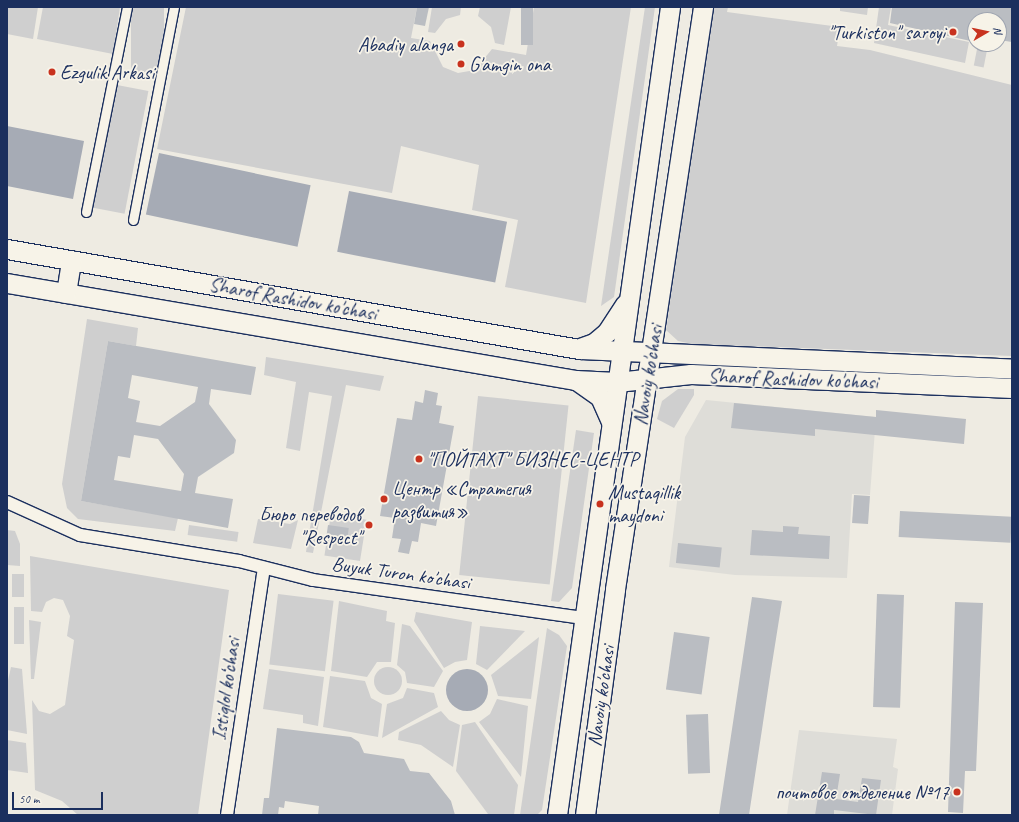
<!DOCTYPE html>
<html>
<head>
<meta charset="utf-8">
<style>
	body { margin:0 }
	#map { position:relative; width:1019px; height:822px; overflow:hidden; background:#eeebe2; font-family:Caveat,sans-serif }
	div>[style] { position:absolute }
	.built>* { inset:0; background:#deddd8 }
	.green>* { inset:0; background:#cfcfcf; transform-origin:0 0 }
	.round { border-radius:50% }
	.water>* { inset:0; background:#a6abb5; transform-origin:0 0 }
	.building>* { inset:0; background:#babdc2; transform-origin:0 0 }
	.roads { filter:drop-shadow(1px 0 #1b2f5e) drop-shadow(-1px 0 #1b2f5e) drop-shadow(0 1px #1b2f5e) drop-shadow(0 -1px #1b2f5e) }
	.pedestrian>* { height:9px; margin:-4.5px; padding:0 4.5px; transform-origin:4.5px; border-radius:4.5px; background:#f7f3e8 }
	.minor>* { height:12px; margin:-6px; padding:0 6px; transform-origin:6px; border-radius:6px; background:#f7f3e8 }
	.primary>* { height:19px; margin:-9.5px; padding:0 9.5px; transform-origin:9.5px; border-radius:9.5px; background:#f7f3e8 }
	.dots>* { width:11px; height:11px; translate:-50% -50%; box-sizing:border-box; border:2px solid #f7f3e8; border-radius:50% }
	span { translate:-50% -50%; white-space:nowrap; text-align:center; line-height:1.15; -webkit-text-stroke:3.5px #f7f3e8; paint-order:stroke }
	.poi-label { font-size:20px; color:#1b2f5e }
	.right { translate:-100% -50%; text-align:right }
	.left { translate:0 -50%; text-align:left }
	.street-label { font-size:20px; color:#1b2f5e }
	.frame { position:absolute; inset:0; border:8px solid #1b2f5e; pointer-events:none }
	.north { position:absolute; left:967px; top:12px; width:40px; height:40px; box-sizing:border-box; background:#f7f3e8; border:1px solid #9fa5b1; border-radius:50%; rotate:81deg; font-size:11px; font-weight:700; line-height:16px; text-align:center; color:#1b2f5e }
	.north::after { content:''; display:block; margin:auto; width:14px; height:18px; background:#c8321e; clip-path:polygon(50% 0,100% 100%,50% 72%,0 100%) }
	.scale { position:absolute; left:12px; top:792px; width:91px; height:18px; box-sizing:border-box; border:2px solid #1b2f5e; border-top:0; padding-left:5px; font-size:12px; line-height:14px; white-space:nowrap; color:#1b2f5e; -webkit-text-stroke:3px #f7f3e8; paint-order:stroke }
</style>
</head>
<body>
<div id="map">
	<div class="built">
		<i style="clip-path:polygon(706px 400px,876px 417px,870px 495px,852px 494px,847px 578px,735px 575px,669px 567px,685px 437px)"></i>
		<i style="clip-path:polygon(799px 730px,897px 739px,893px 767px,898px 769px,892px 815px,787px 815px)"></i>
	</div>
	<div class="green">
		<i style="clip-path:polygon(7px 7px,38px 7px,33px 39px,7px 34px)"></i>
		<i style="clip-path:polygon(43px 7px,120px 7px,113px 54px,37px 39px)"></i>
		<i style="left:131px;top:7px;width:33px;height:65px"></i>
		<i style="clip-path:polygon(186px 7px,417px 7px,411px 38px,430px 41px,443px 67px,458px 73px,475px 70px,492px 49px,526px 55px,534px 7px,631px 7px,586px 303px,505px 287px,518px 220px,472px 210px,479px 165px,401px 146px,392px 193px,157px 149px)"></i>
		<i style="clip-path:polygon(432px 7px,461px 7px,460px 15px,446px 19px,435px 33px,428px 32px)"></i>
		<i style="clip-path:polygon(480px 7px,511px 7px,504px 45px,495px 43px,491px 27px,478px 16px)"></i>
		<i style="clip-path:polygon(645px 7px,655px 7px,614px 297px,601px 306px)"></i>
		<i style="clip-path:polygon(712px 7px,728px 7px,727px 12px,840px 27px,837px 46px,870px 50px,1012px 85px,1012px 356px,693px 344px,678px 341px,666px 330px)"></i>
		<i style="clip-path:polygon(840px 7px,868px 7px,867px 15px,840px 11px)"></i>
		<i style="clip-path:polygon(879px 7px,891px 7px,888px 25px,969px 42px,965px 63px,874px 43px)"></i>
		<i style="left:978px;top:44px;width:10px;height:22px;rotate:11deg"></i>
		<i style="left:117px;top:85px;width:32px;height:125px;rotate:11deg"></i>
		<i style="clip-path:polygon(87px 319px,138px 328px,136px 346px,108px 341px,81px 501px,178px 518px,175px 531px,78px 519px,67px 508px,62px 484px)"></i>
		<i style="clip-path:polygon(266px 357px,384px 376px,380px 391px,346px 385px,313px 553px,306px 552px,332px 396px,309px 392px,300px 451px,286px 448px,296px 382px,264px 375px)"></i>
		<i style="clip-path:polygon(678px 389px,694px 389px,694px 395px,674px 428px,657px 419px,662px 401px)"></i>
		<i style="left:478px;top:396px;width:91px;height:180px;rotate:6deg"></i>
		<i style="clip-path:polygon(576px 430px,594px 433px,572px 588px,559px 602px,551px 601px)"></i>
		<i style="left:331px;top:514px;width:36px;height:42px;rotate:9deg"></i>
		<i style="clip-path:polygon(258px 519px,290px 524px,298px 520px,291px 549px,253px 543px)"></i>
		<i style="left:189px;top:525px;width:50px;height:10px;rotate:8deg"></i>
		<i style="clip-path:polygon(7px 530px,15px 531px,20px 544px,20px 566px,7px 565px)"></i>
		<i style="clip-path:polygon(30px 556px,229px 590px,198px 815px,78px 815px,62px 801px,35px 790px,32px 700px,39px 711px,50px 714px,65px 705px,74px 640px,67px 636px,70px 616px,63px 600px,54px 598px,46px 602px,42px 612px,31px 611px)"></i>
		<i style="left:12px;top:574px;width:12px;height:23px"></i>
		<i style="left:278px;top:594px;width:56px;height:71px;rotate:7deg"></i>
		<i style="clip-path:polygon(339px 601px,387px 611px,386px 621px,395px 623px,391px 662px,377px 662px,367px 677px,331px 671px)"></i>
		<i style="left:14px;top:607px;width:10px;height:37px"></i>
		<i style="clip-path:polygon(416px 612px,472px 622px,467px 660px,455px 662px,444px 668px,414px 621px)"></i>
		<i style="clip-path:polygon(29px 620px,41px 622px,34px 679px,31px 679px)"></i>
		<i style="clip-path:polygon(402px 624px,410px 626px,443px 671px,434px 687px,407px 683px,405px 672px,397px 665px)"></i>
		<i style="clip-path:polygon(480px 626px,525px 631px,487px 670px,476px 664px)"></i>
		<i style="clip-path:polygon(547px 628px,559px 635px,567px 646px,542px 810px,537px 815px,520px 815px)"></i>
		<i style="clip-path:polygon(539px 637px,531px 699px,498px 696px,491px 675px)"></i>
		<i class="round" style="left:374px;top:667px;width:28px;height:28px"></i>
		<i style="clip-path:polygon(11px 667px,22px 669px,27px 734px,7px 730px,7px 685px)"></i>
		<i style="clip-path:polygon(269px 669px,324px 677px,318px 726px,303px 723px,303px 715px,263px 709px)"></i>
		<i style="clip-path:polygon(330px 676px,365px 681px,371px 698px,382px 704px,378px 737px,323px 727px)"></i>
		<i style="clip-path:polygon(407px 688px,434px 693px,438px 707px,382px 738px,387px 704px,403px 698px)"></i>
		<i style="clip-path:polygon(497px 699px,528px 706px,521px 777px,479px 722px,490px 714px)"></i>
		<i style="clip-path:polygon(441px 711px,449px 720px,460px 725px,453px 767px,421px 745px,398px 740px,399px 732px)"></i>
		<i style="clip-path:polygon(475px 722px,518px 785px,514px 815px,488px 814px,456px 771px,462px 725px)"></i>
		<i style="clip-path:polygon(7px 740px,26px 743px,28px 773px,7px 770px)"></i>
	</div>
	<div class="water">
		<i style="clip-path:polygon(7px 126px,84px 141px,73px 199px,7px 186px)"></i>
		<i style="left:159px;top:153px;width:155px;height:63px;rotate:12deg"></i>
		<i style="left:349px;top:191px;width:161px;height:62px;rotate:11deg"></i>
		<i class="round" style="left:446px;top:669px;width:42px;height:42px"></i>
	</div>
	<div class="building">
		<i style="clip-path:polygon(417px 7px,429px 7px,425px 26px,414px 24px)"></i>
		<i style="left:521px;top:7px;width:12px;height:38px"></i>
		<i style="clip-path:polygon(892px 7px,1012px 7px,1012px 42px,999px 40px,999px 20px,975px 20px,975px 42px,890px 23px)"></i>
		<i style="clip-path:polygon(evenodd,108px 341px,256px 367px,251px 395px,211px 389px,209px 404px,236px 440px,234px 453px,198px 477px,195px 493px,233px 499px,228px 528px,81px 501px,108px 341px,132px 375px,198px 387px,195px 402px,160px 426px,136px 422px,140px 401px,128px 398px,132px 375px,108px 341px,134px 435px,158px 439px,184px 474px,181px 491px,114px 480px,118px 456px,130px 458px,134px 435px)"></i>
		<i style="clip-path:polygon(425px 390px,438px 393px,436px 405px,442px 406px,439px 423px,454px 426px,436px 526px,421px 523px,418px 542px,412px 541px,409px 554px,398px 552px,401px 539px,392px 538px,395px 518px,380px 516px,397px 418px,412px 420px,415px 401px,423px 403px)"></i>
		<i style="clip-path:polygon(734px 403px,876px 417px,876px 410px,966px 419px,964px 444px,815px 429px,815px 436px,731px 428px)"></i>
		<i style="left:854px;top:495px;width:16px;height:28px;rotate:4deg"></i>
		<i style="left:900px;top:511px;width:112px;height:26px;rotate:3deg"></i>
		<i style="left:328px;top:525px;width:21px;height:17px;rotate:8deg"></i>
		<i style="clip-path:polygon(783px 526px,799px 527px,798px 534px,830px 536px,829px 559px,750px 555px,752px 530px,783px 532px)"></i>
		<i style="left:678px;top:543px;width:44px;height:20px;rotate:6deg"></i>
		<i style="left:877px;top:594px;width:27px;height:113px;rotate:2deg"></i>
		<i style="clip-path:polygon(752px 597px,782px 601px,771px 670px,749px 815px,719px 815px)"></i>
		<i style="clip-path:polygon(955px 602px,983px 603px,976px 771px,965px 771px,963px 813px,948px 812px)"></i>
		<i style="left:674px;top:632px;width:36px;height:58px;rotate:8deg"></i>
		<i style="left:708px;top:714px;width:59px;height:22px;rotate:88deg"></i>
		<i style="clip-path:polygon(277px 728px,351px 737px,359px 742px,364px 753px,404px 759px,410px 771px,429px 773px,451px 801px,455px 815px,318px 815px,319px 806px,285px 801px,284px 808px,279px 807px,278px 815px,262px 815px,264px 798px,269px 798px)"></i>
		<i style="clip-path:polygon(822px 772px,840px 774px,836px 799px,858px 802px,862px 778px,881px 780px,876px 815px,834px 810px,834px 815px,815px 815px)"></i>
	</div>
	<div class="roads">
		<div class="pedestrian">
			<i style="left:86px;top:212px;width:209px;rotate:-78.7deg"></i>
			<i style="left:133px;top:220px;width:217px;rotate:-79.1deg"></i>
		</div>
		<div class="minor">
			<i style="left:7px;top:502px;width:80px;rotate:24.3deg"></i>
			<i style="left:80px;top:535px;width:161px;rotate:9.3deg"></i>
			<i style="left:239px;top:561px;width:76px;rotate:14.4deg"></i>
			<i style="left:313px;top:580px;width:274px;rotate:8deg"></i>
			<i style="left:227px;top:815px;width:250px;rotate:-81.5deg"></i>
		</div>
		<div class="primary">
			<i style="left:7px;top:249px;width:581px;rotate:9.92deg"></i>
			<i style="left:579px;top:349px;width:433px;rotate:2.6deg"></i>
			<i style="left:7px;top:283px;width:576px;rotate:9.69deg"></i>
			<i style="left:575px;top:380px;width:42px;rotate:2.7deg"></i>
			<i style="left:617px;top:382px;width:74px;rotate:-6.2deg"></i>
			<i style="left:691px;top:374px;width:321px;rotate:2.5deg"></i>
			<i style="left:66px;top:293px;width:33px;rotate:-81deg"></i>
			<i style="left:580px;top:348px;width:15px;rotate:-20deg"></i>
			<i style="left:594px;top:343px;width:17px;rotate:-40deg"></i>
			<i style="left:607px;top:332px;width:33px;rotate:-57deg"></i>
			<i style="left:576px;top:380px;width:29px;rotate:35deg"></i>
			<i style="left:600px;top:397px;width:27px;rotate:66deg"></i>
			<i style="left:557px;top:815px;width:816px;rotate:-82.04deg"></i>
			<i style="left:585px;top:815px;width:228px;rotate:-82.4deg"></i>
			<i style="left:615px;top:589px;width:589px;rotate:-81.4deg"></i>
		</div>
	</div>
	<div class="dots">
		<i style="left:953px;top:32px;background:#c8321e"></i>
		<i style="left:461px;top:44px;background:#c8321e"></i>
		<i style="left:461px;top:64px;background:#c8321e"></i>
		<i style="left:52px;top:72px;background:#c8321e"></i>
		<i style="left:419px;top:459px;background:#c8321e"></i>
		<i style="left:384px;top:499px;background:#c8321e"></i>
		<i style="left:600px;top:504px;background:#c8321e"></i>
		<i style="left:369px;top:525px;background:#c8321e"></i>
		<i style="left:957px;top:792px;background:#c8321e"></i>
	</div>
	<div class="poi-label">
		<span class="right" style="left:945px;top:32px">"Turkiston" saroyi</span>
		<span class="right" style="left:453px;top:44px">Abadiy alanga</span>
		<span class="left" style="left:469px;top:64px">G'amgin ona</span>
		<span class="left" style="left:60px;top:72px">Ezgulik Arkasi</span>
		<span class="left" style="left:427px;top:459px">"ПОЙТАХТ" БИЗНЕС-ЦЕНТР</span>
		<span class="left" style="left:392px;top:500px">Центр «Стратегия<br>развития»</span>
		<span class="left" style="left:608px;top:504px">Mustaqillik<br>maydoni</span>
		<span class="right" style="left:361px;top:526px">Бюро переводов<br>"Respect"</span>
		<span class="right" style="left:949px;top:792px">почтовое отделение №17</span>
	</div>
	<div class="street-label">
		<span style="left:293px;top:299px;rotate:10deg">Sharof Rashidov ko'chasi</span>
		<span style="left:648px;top:375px;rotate:-81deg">Navoiy ko'chasi</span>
		<span style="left:793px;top:379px;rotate:2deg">Sharof Rashidov ko'chasi</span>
		<span style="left:401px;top:573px;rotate:8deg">Buyuk Turon ko'chasi</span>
		<span style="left:226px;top:689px;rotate:-82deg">Istiqlol ko‘chasi</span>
		<span style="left:601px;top:696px;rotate:-82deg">Navoiy ko'chasi</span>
	</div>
	<div class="frame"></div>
	<div class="north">N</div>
	<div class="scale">50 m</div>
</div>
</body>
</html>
